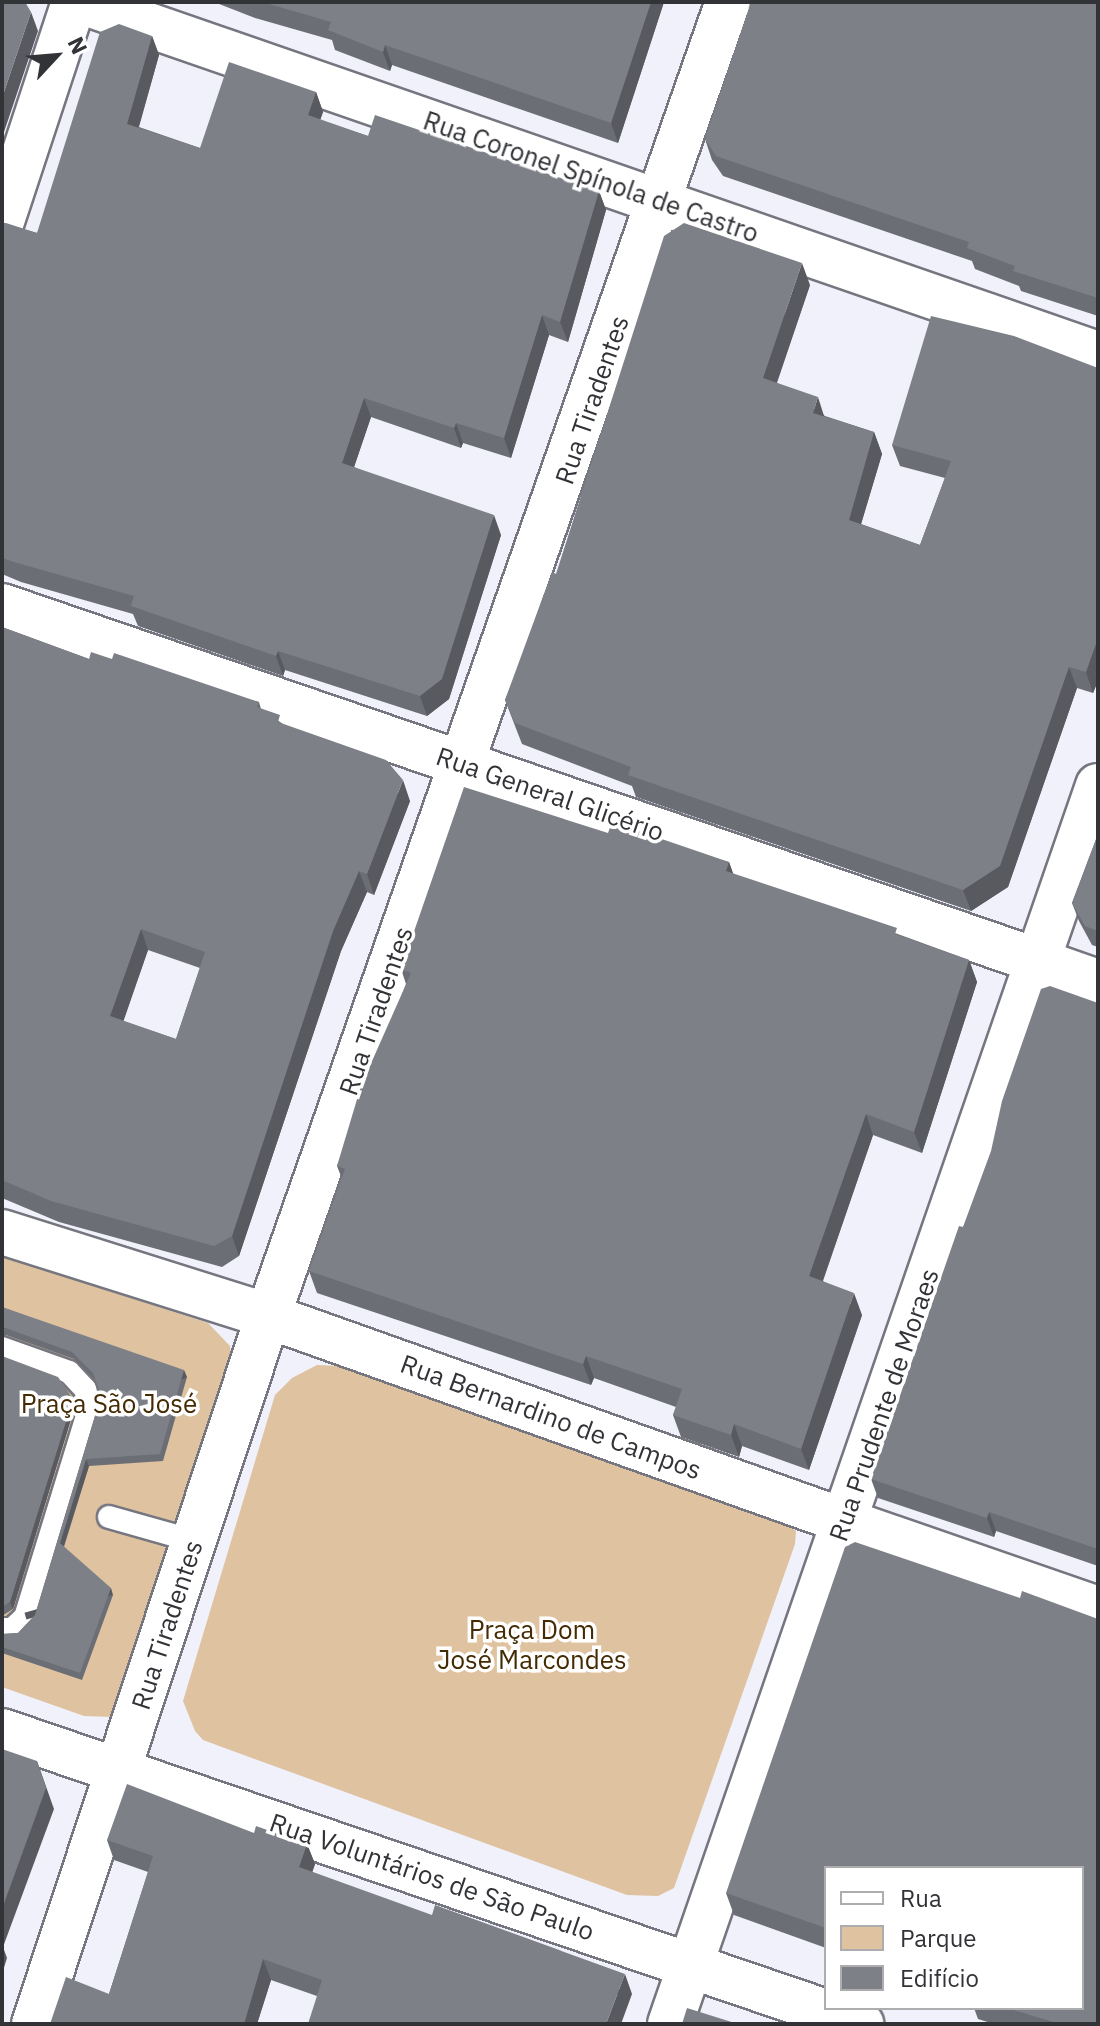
<!DOCTYPE html>
<html>
<head>
<meta charset="utf-8">
<style>
	body { margin:0 }
	#map { position:relative; width:1100px; height:2026px; overflow:hidden; background:#f0f1fb; font-family:"IBM Plex Sans",sans-serif }
	div>[style] { position:absolute }
	.green>* { inset:0; background:#dfc29f }
	.roads { filter:drop-shadow(2px 0 #75767f) drop-shadow(-2px 0 #75767f) drop-shadow(0 2px #75767f) drop-shadow(0 -2px #75767f) }
	.lane>* { height:22px; margin:-11px; padding:0 11px; transform-origin:11px; border-radius:11px; background:#fff }
	.street>* { height:44px; margin:-22px; padding:0 22px; transform-origin:22px; border-radius:22px; background:#fff }
	.secondary>* { height:44px; margin:-22px; padding:0 22px; transform-origin:22px; border-radius:22px; background:#fff }
	.wall>* { inset:0; background:#6c6e75 }
	.shaded-wall>* { inset:0; background:#585a5f; transform-origin:0 0 }
	.building>* { inset:0; background:#7e8088 }
	span { translate:-50% -50%; white-space:nowrap; text-align:center; line-height:1.15; -webkit-text-stroke:7px #fff; paint-order:stroke }
	.street-label { font-size:26px; color:#323337 }
	.park-label { font-size:26px; color:#442b03 }
	.frame { position:absolute; inset:0; border:4px solid #323337; pointer-events:none }
	.legend { position:absolute; left:824px; top:1866px; width:260px; height:144px; box-sizing:border-box; background:#fff; border:2px solid #adadaf; margin:0; padding:10px 14px; list-style:none; font-size:24px; color:#323337 }
	.legend li { display:flex; align-items:center; gap:16px; height:40px }
	.legend b { width:40px; border:2px solid #adadaf }
	.north { position:absolute; left:16px; top:16px; width:80px; height:80px; -webkit-text-stroke:6px #fff; paint-order:stroke; rotate:64deg; font-size:22px; font-weight:700; line-height:32px; text-align:center; color:#323337 }
	.north::after { content:''; display:block; margin:auto; width:28px; height:36px; background:#323337; clip-path:polygon(50% 0,100% 100%,50% 72%,0 100%) }
</style>
</head>
<body>
<div id="map">
	<div class="green">
		<i style="clip-path:polygon(2px 1256px,208px 1323px,230px 1346px,232px 1363px,113px 1717px,84px 1716px,2px 1687px)"></i>
		<i style="clip-path:polygon(317px 1365px,339px 1366px,775px 1515px,796px 1531px,795px 1544px,674px 1888px,658px 1896px,627px 1895px,203px 1740px,195px 1731px,183px 1701px,275px 1395px,292px 1378px)"></i>
	</div>
	<div class="roads">
		<div class="lane">
			<i style="left:2px;top:1348px;width:71px;rotate:19.7deg"></i>
			<i style="left:69px;top:1372px;width:23px;rotate:47deg"></i>
			<i style="left:85px;top:1389px;width:18px;rotate:74deg"></i>
			<i style="left:90px;top:1406px;width:221px;rotate:107.1deg"></i>
			<i style="left:25px;top:1617px;width:18px;rotate:137deg"></i>
			<i style="left:12px;top:1629px;width:10px;rotate:180deg"></i>
			<i style="left:109px;top:1517px;width:88px;rotate:15.8deg"></i>
		</div>
		<div class="street">
			<i style="left:82px;top:2px;width:1075px;rotate:19.11deg"></i>
			<i style="left:2px;top:221px;width:231px;rotate:-71.8deg"></i>
			<i style="left:2px;top:606px;width:1095px;rotate:18.91deg"></i>
			<i style="left:2px;top:1232px;width:279px;rotate:17.5deg"></i>
			<i style="left:268px;top:1316px;width:611px;rotate:19.59deg"></i>
			<i style="left:2px;top:1731px;width:908px;rotate:18.83deg"></i>
			<i style="left:34px;top:2024px;width:746px;rotate:-71.71deg"></i>
			<i style="left:268px;top:1316px;width:1392px;rotate:-70.71deg"></i>
		</div>
		<div class="secondary">
			<i style="left:1038px;top:961px;width:64px;rotate:19.3deg"></i>
			<i style="left:844px;top:1521px;width:269px;rotate:19.1deg"></i>
			<i style="left:670px;top:2024px;width:1310px;rotate:-70.93deg"></i>
		</div>
	</div>
	<div class="wall">
		<i style="clip-path:polygon(214px 2px,664px 2px,618px 143px,392px 65px,390px 71px,335px 50px,332px 40px,255px 18px)"></i>
		<i style="clip-path:polygon(1098px 2px,1098px 316px,1021px 291px,1019px 286px,975px 269px,972px 261px,723px 176px,712px 160px,705px 139px)"></i>
		<i style="clip-path:polygon(152px 36px,159px 55px,139px 127px,200px 148px,316px 92px,323px 112px,320px 120px,368px 136px,599px 191px,606px 210px,568px 342px,549px 335px,511px 458px,463px 443px,461px 448px,371px 417px,354px 467px,501px 535px,449px 699px,427px 716px,285px 670px,283px 676px,138px 626px,133px 614px,21px 582px,2px 574px,2px 223px,37px 233px)"></i>
		<i style="clip-path:polygon(810px 285px,777px 383px,825px 416px,874px 432px,882px 454px,861px 524px,920px 545px,945px 478px,900px 466px,892px 445px,1098px 368px,1098px 681px,1093px 693px,1077px 688px,1008px 887px,971px 911px,636px 797px,632px 786px,522px 744px,505px 700px,556px 574px)"></i>
		<i style="clip-path:polygon(evenodd,2px 627px,89px 659px,259px 702px,261px 709px,283px 724px,410px 801px,374px 895px,367px 892px,341px 951px,239px 1256px,222px 1267px,59px 1222px,2px 1198px,2px 627px,148px 950px,200px 968px,176px 1039px,123px 1021px,148px 950px)"></i>
		<i style="clip-path:polygon(608px 833px,729px 862px,733px 874px,969px 960px,977px 982px,922px 1153px,873px 1135px,823px 1281px,862px 1315px,809px 1470px,742px 1446px,739px 1457px,681px 1437px,673px 1415px,676px 1407px,594px 1378px,591px 1385px,317px 1293px,309px 1271px,342px 1179px,337px 1166px,406px 984px,401px 969px)"></i>
		<i style="clip-path:polygon(1098px 834px,1098px 947px,1092px 945px,1079px 921px,1072px 903px)"></i>
		<i style="clip-path:polygon(1098px 1003px,1098px 1566px,996px 1531px,994px 1537px,878px 1498px,871px 1479px,963px 1227px)"></i>
		<i style="clip-path:polygon(2px 1307px,187px 1377px,163px 1461px,89px 1466px,64px 1547px,113px 1595px,82px 1680px,2px 1653px,2px 1634px,18px 1633px,35px 1615px,101px 1396px,95px 1380px,74px 1359px,6px 1335px,2px 1337px)"></i>
		<i style="clip-path:polygon(2px 1356px,73px 1399px,75px 1406px,13px 1609px,2px 1616px)"></i>
		<i style="clip-path:polygon(1020px 1598px,1098px 2024px,994px 2024px,978px 2019px,974px 2008px,1082px 2008px,826px 1868px,826px 1948px,734px 1915px,726px 1893px)"></i>
		<i style="clip-path:polygon(254px 1833px,307px 1844px,315px 1864px,312px 1872px,632px 1994px,317px 1996px,271px 1980px,257px 2024px,50px 2024px,109px 1994px,148px 1872px,114px 1860px,107px 1840px)"></i>
	</div>
	<div class="shaded-wall">
		<i style="clip-path:polygon(651px 2px,664px 2px,618px 143px,611px 123px)"></i>
		<i style="clip-path:polygon(31px 12px,38px 31px,2px 138px,2px 98px)"></i>
		<i style="clip-path:polygon(152px 36px,159px 55px,134px 143px,127px 124px)"></i>
		<i style="clip-path:polygon(385px 45px,392px 65px,390px 71px,383px 52px)"></i>
		<i style="clip-path:polygon(316px 92px,323px 112px,315px 135px,308px 115px)"></i>
		<i style="clip-path:polygon(599px 191px,606px 210px,568px 342px,560px 322px)"></i>
		<i style="clip-path:polygon(802px 263px,810px 285px,771px 399px,763px 378px)"></i>
		<i style="clip-path:polygon(542px 315px,549px 335px,511px 458px,504px 438px)"></i>
		<i style="clip-path:polygon(818px 397px,825px 419px,813px 413px)"></i>
		<i style="clip-path:polygon(364px 398px,371px 417px,349px 482px,342px 463px)"></i>
		<i style="clip-path:polygon(456px 423px,463px 443px,461px 448px,454px 428px)"></i>
		<i style="clip-path:polygon(874px 432px,882px 454px,856px 541px,849px 520px)"></i>
		<i style="clip-path:polygon(494px 515px,501px 535px,449px 699px,427px 716px,420px 696px)"></i>
		<i style="clip-path:polygon(1098px 638px,1098px 681px,1093px 693px,1086px 672px)"></i>
		<i style="clip-path:polygon(278px 651px,285px 670px,283px 676px,276px 656px)"></i>
		<i style="clip-path:polygon(1069px 667px,1077px 688px,1008px 887px,971px 911px,963px 890px)"></i>
		<i style="clip-path:polygon(403px 780px,410px 801px,374px 895px,367px 874px)"></i>
		<i style="clip-path:polygon(729px 862px,737px 884px,726px 871px)"></i>
		<i style="clip-path:polygon(359px 871px,367px 892px,341px 951px,239px 1256px,232px 1236px,333px 931px)"></i>
		<i style="clip-path:polygon(141px 929px,148px 950px,118px 1037px,110px 1016px)"></i>
		<i style="clip-path:polygon(969px 960px,977px 982px,922px 1153px,914px 1132px)"></i>
		<i style="clip-path:polygon(866px 1114px,873px 1135px,817px 1297px,809px 1276px)"></i>
		<i style="clip-path:polygon(854px 1293px,862px 1315px,809px 1470px,801px 1449px)"></i>
		<i style="clip-path:polygon(586px 1356px,594px 1378px,591px 1385px,583px 1364px)"></i>
		<i style="left:184px;top:1370px;width:8px;height:87px;rotate:67deg"></i>
		<i style="clip-path:polygon(73px 1399px,75px 1406px,13px 1609px,10px 1602px)"></i>
		<i style="clip-path:polygon(734px 1424px,742px 1446px,739px 1457px,731px 1435px)"></i>
		<i style="clip-path:polygon(86px 1459px,89px 1466px,62px 1551px,60px 1543px)"></i>
		<i style="clip-path:polygon(989px 1512px,996px 1531px,994px 1537px,987px 1518px)"></i>
		<i style="left:111px;top:1588px;width:7px;height:90px;rotate:74deg"></i>
		<i style="clip-path:polygon(37px 1761px,54px 1809px,3px 1947px,7px 1958px,2px 1974px,2px 1909px)"></i>
		<i style="clip-path:polygon(307px 1844px,315px 1864px,307px 1888px,299px 1867px)"></i>
		<i style="clip-path:polygon(263px 1959px,271px 1980px,257px 2024px,244px 2024px)"></i>
		<i style="clip-path:polygon(625px 1974px,632px 1994px,621px 2024px,606px 2024px)"></i>
	</div>
	<div class="building">
		<i style="clip-path:polygon(2px 2px,25px 2px,31px 12px,2px 98px)"></i>
		<i style="clip-path:polygon(262px 2px,651px 2px,611px 123px,385px 45px,383px 52px,328px 30px,331px 22px)"></i>
		<i style="clip-path:polygon(751px 2px,1098px 2px,1098px 298px,1013px 271px,1015px 266px,967px 248px,969px 242px,716px 156px,705px 139px)"></i>
		<i style="clip-path:polygon(119px 24px,152px 36px,127px 124px,200px 148px,229px 62px,316px 92px,308px 115px,368px 136px,375px 115px,599px 191px,560px 322px,542px 315px,504px 438px,456px 423px,454px 428px,364px 398px,342px 463px,494px 515px,442px 679px,420px 696px,278px 651px,276px 656px,131px 606px,134px 596px,14px 562px,2px 558px,2px 223px,6px 223px,37px 233px,100px 32px)"></i>
		<i style="clip-path:polygon(684px 223px,802px 263px,763px 378px,818px 397px,813px 413px,874px 432px,849px 520px,920px 545px,951px 461px,892px 445px,931px 316px,1014px 336px,1098px 368px,1098px 638px,1086px 672px,1069px 667px,1000px 866px,963px 890px,628px 775px,631px 767px,515px 723px,505px 700px,552px 572px,556px 574px,664px 236px)"></i>
		<i style="clip-path:polygon(evenodd,2px 627px,89px 659px,91px 652px,112px 659px,114px 653px,259px 702px,257px 707px,280px 715px,278px 722px,386px 760px,403px 780px,367px 874px,359px 871px,333px 931px,232px 1236px,214px 1246px,51px 1201px,2px 1180px,2px 627px,141px 929px,205px 952px,176px 1039px,110px 1016px,141px 929px)"></i>
		<i style="clip-path:polygon(464px 787px,608px 833px,612px 822px,729px 862px,726px 871px,897px 928px,895px 934px,969px 960px,914px 1132px,866px 1114px,809px 1276px,854px 1293px,801px 1449px,734px 1424px,731px 1435px,673px 1415px,682px 1389px,586px 1356px,583px 1364px,309px 1271px,345px 1169px,337px 1166px,361px 1086px,411px 973px,401px 969px)"></i>
		<i style="clip-path:polygon(1098px 834px,1098px 931px,1085px 926px,1072px 903px)"></i>
		<i style="clip-path:polygon(1050px 986px,1098px 1003px,1098px 1549px,989px 1512px,987px 1518px,871px 1479px,959px 1226px,963px 1227px,991px 1151px,1002px 1101px,1041px 989px)"></i>
		<i style="clip-path:polygon(2px 1307px,184px 1370px,160px 1454px,86px 1459px,60px 1543px,111px 1588px,80px 1673px,2px 1647px,2px 1634px,18px 1633px,35px 1615px,101px 1396px,93px 1373px,72px 1352px,3px 1327px,2px 1328px)"></i>
		<i style="clip-path:polygon(2px 1356px,58px 1377px,73px 1399px,10px 1602px,2px 1607px)"></i>
		<i style="clip-path:polygon(855px 1542px,1020px 1598px,1022px 1591px,1098px 1619px,1098px 2024px,1060px 2024px,1007px 2008px,1082px 2008px,1082px 1868px,826px 1868px,826px 1928px,726px 1893px,845px 1547px)"></i>
		<i style="clip-path:polygon(2px 1749px,37px 1761px,46px 1788px,2px 1909px)"></i>
		<i style="clip-path:polygon(127px 1784px,254px 1833px,256px 1826px,307px 1844px,299px 1867px,432px 1915px,435px 1905px,625px 1974px,606px 2024px,308px 2024px,322px 1980px,263px 1959px,244px 2024px,50px 2024px,66px 1977px,109px 1994px,153px 1856px,107px 1840px)"></i>
		<i style="clip-path:polygon(687px 2008px,738px 2024px,682px 2024px)"></i>
	</div>
	<div class="street-label">
		<span style="left:591px;top:177px;rotate:19deg">Rua Coronel Spínola de Castro</span>
		<span style="left:592px;top:400px;rotate:-71deg">Rua Tiradentes</span>
		<span style="left:550px;top:794px;rotate:19deg">Rua General Glicério</span>
		<span style="left:376px;top:1011px;rotate:-71deg">Rua Tiradentes</span>
		<span style="left:884px;top:1405px;rotate:-71deg">Rua Prudente de Moraes</span>
		<span style="left:551px;top:1417px;rotate:20deg">Rua Bernardino de Campos</span>
		<span style="left:167px;top:1625px;rotate:-72deg">Rua Tiradentes</span>
		<span style="left:432px;top:1877px;rotate:19deg">Rua Voluntários de São Paulo</span>
	</div>
	<div class="park-label">
		<span style="left:109px;top:1404px">Praça São José</span>
		<span style="left:532px;top:1645px">Praça Dom<br>José Marcondes</span>
	</div>
	<div class="frame"></div>
	<ul class="legend">
	<li><b style="height:10px;background:#fff"></b>Rua</li>
	<li><b style="height:22px;background:#dfc29f"></b>Parque</li>
	<li><b style="height:22px;background:#7e8088"></b>Edifício</li>
	</ul>
	<div class="north">N</div>
</div>
</body>
</html>
